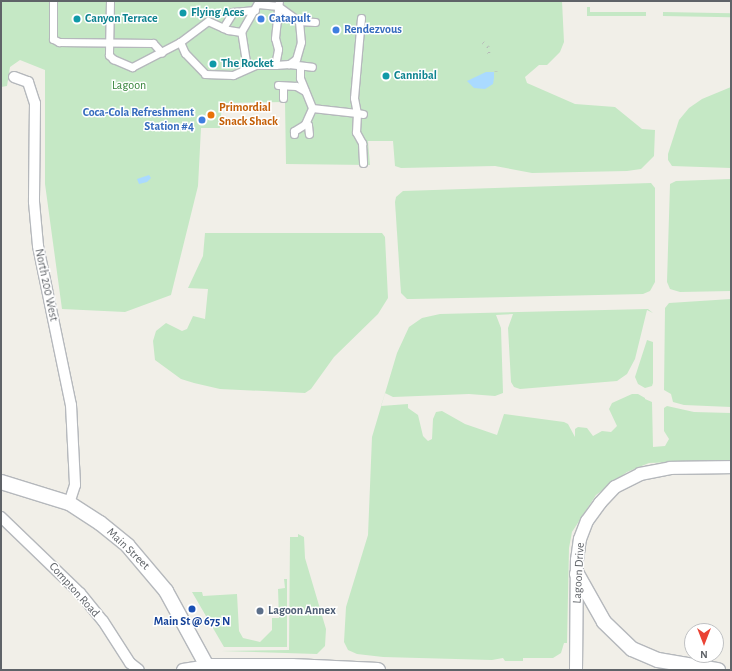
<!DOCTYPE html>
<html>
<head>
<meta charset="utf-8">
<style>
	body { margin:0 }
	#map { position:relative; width:732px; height:671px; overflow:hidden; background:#f1efe8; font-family:"Alegreya Sans",sans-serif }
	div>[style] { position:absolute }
	.green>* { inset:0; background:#c5e8c5; transform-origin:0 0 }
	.water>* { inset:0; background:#aadaff }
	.roads { filter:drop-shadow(1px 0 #b5b8bc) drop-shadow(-1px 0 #b5b8bc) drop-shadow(0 1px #b5b8bc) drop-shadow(0 -1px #b5b8bc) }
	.pedestrian>* { height:7px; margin:-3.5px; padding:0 3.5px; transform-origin:3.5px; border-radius:3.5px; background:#fff }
	.minor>* { height:10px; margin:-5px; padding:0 5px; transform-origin:5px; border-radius:5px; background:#fff }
	.tertiary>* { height:12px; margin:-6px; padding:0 6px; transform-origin:6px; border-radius:6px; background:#fff }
	.secondary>* { height:14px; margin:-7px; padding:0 7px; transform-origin:7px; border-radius:7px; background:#fff }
	.rail>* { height:3px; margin-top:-1.5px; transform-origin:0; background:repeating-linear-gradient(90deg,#b6b7b8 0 1px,transparent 0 6px) }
	.dots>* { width:11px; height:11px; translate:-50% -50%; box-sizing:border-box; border:2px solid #fff; border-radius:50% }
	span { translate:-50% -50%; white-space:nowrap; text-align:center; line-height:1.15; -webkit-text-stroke:3px #fff; paint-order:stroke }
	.culture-label { font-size:12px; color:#0d838f; font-weight:700 }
	.left { translate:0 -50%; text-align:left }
	.shop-label { font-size:12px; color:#366cbe; font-weight:700 }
	.right { translate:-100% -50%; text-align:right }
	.park-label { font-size:12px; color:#348238 }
	.food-label { font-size:12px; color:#c56008; font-weight:700 }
	.street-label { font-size:12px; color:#5f6368 }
	.service-label { font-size:12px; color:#4e5e75; font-weight:700 }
	.transit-label { font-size:12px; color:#164399; font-weight:700 }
	.frame { position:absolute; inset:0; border:2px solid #5f6368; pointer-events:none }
	.north { position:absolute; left:684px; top:623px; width:40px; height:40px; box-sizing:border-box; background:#fff; border:1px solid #bfc1c3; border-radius:50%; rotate:180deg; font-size:11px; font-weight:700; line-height:16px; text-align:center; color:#5f6368 }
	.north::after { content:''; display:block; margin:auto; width:14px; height:18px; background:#ea4335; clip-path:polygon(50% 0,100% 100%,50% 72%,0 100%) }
</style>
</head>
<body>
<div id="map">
	<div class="green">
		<i style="clip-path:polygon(1px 1px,562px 1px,564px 42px,560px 52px,547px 65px,539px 65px,525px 77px,527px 83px,575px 104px,615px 107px,642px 129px,655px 130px,654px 156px,641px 169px,627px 171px,532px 173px,495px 166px,401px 168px,395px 166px,393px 141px,368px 141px,370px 165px,286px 164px,285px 102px,222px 103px,220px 128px,201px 128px,198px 186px,171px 295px,125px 312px,62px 309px,45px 184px,45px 70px,20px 60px,10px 67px,7px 86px,1px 87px)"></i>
		<i style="clip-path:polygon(587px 7px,590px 7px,590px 12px,646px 12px,646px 16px,587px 16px)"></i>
		<i style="left:663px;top:12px;width:68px;height:4px;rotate:1deg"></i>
		<i style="clip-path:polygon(731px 87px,731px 168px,672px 166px,668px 160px,668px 154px,679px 120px,689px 108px,702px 99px)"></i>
		<i style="clip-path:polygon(731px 179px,731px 291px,680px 292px,670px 289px,667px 282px,670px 184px,676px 181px)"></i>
		<i style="clip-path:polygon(651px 183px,655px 188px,655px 282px,650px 291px,643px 294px,412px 299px,407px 299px,401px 293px,395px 202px,396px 197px,403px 191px)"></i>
		<i style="clip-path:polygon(205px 233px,382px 233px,385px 237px,388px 298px,378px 314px,334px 357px,311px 389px,305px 393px,220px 389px,194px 383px,181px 379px,155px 360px,153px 341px,156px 331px,166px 323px,182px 331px,187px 329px,193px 316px,205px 319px,208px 289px,188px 288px,203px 256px)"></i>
		<i style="clip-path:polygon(731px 299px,731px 407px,684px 405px,673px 402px,671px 394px,664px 390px,665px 308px,669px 303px)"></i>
		<i style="clip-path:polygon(evenodd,648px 309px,653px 313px,653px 383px,652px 386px,645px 388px,645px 399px,652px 402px,653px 447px,665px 446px,669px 439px,664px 431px,664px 408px,667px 406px,694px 412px,731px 413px,731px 460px,649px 463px,627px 472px,596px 495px,572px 532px,569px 548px,567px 643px,564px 643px,561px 653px,553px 658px,523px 658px,523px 661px,505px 661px,503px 658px,492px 660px,383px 657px,357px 654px,348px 650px,344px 642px,346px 607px,368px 535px,372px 437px,397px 353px,409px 327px,422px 318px,440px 314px,648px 309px,647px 310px,653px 313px,653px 342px,647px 340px,635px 377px,638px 384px,645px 388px,645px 398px,638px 394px,632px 394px,612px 403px,609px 409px,617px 426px,611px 432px,602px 431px,593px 436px,587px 428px,578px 427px,575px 429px,575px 437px,568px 424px,564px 422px,504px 414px,497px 435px,465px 424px,442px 411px,436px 412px,433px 419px,432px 439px,428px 441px,423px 436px,418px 415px,408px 408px,408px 404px,381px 406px,385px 393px,393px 397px,469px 394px,495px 396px,503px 393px,501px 328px,496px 315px,513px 314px,508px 328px,511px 382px,514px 387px,520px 389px,617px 381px,627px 374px,635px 359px,647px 310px)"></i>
		<i style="clip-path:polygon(298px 534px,304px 537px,305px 558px,326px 629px,325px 646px,317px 654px,221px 651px,289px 650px,290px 537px,298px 537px)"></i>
		<i style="clip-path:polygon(284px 579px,287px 579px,287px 647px,224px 647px,192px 592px,202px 592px,203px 596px,237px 594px,239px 631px,243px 638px,260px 642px,272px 630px,272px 618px,279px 618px,278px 589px,285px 588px)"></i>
	</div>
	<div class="water">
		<i style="clip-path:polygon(486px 72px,494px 72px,494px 78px,493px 84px,485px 89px,474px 88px,467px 81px)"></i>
		<i style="clip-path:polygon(149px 175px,151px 178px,147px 182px,139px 184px,137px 179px)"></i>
	</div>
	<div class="roads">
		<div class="pedestrian">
			<i style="left:53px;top:1px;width:38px;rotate:90deg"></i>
			<i style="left:53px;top:39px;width:7px;rotate:27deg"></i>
			<i style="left:59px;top:42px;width:94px;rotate:0.6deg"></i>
			<i style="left:153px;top:43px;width:13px;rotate:48deg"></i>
			<i style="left:110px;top:1px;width:54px;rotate:91.1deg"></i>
			<i style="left:109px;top:55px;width:6px;rotate:45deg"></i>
			<i style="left:113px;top:59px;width:21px;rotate:23deg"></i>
			<i style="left:132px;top:67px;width:54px;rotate:-27.5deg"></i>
			<i style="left:258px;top:4px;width:20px;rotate:6deg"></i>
			<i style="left:278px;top:6px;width:26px;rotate:36deg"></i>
			<i style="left:299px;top:21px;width:21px;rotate:85deg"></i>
			<i style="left:301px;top:42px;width:18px;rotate:106deg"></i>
			<i style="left:296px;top:59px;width:9px;rotate:144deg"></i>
			<i style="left:289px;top:64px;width:14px;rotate:176deg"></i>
			<i style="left:361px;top:18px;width:80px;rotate:95deg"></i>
			<i style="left:354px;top:98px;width:15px;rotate:79deg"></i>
			<i style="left:357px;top:113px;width:6px;rotate:9deg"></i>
			<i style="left:299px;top:21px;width:16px;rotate:4deg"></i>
			<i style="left:223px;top:28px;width:19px;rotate:-58deg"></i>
			<i style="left:233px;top:12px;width:22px;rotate:-5deg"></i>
			<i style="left:241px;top:32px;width:13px;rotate:-171deg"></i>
			<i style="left:228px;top:30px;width:22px;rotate:-156deg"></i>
			<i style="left:208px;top:21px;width:35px;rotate:143deg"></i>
			<i style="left:180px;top:42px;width:12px;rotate:66deg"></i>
			<i style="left:185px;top:53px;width:29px;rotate:46deg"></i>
			<i style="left:205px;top:74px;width:28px;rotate:2deg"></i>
			<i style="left:233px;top:75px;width:24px;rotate:-24deg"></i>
			<i style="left:255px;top:65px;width:20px"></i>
			<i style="left:275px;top:65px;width:16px;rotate:-79deg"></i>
			<i style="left:278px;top:49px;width:11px;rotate:-105deg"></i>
			<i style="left:275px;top:38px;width:37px;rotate:-84deg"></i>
			<i style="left:289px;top:64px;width:23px;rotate:7deg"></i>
			<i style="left:300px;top:67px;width:11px;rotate:90deg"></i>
			<i style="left:300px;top:78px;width:32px;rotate:68deg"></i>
			<i style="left:312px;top:108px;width:45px;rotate:6.3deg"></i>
			<i style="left:357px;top:113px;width:19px;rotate:93deg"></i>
			<i style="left:356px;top:132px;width:13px;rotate:61deg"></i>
			<i style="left:362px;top:143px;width:20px;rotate:87deg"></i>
			<i style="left:247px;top:68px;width:36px;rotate:-99deg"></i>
			<i style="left:241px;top:32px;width:36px;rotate:-60deg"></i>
			<i style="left:278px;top:85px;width:18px;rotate:3deg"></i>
			<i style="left:296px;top:86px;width:10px;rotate:29deg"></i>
			<i style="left:283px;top:86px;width:12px;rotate:90deg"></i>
			<i style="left:305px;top:124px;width:17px;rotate:-66deg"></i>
			<i style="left:294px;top:134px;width:3px;rotate:-90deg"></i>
			<i style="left:294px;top:131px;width:13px;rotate:-32deg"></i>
			<i style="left:305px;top:124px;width:3px;rotate:18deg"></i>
			<i style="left:308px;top:125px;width:9px;rotate:84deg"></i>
		</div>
		<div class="minor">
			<i style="left:14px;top:77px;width:15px;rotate:20deg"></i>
			<i style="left:28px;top:82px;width:22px;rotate:72deg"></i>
			<i style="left:35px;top:103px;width:99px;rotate:90.6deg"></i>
			<i style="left:34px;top:202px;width:44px;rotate:84.8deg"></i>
			<i style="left:38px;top:246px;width:162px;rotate:78.3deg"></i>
			<i style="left:71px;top:405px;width:80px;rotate:87.1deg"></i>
			<i style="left:75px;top:485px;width:19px;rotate:108deg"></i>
			<i style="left:1px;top:517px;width:110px;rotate:43.9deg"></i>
			<i style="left:80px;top:593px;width:36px;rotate:51deg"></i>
			<i style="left:103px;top:621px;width:50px;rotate:57.3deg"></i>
			<i style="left:130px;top:663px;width:11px;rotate:38deg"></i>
		</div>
		<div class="tertiary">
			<i style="left:183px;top:670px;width:24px;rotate:-9deg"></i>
			<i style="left:576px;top:670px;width:110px;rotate:-89.5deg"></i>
			<i style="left:577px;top:560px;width:21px;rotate:-82deg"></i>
			<i style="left:580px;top:539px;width:19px;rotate:-69deg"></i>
			<i style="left:587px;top:521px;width:22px;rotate:-54deg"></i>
			<i style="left:600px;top:503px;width:22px;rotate:-47deg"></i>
			<i style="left:615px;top:487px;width:28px;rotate:-27deg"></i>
			<i style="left:640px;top:474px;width:31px;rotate:-11deg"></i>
			<i style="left:670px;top:468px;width:61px;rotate:-0.9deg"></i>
		</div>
		<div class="secondary">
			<i style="left:1px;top:482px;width:71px;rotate:17.2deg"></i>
			<i style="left:69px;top:503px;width:37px;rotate:33deg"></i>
			<i style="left:100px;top:523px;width:36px;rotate:39deg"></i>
			<i style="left:128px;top:546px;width:59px;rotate:49.8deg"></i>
			<i style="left:166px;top:591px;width:90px;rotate:61.4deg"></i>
			<i style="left:577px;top:574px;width:55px;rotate:60.6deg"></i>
			<i style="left:604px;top:622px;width:39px;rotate:44deg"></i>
			<i style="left:632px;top:649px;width:28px;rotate:23deg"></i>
			<i style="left:658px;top:660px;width:61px;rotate:9.5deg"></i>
			<i style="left:207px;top:666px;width:85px"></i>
			<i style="left:292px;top:666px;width:86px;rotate:2.7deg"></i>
		</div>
	</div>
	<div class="rail">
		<i style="left:483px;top:42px;width:6px;rotate:39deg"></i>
		<i style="left:488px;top:46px;width:8px;rotate:83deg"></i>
		<i style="left:496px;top:71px;width:2px;rotate:90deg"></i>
	</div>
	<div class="dots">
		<i style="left:183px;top:13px;background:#0f9aa8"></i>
		<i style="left:77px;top:19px;background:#0f9aa8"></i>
		<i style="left:261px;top:19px;background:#3f7fe0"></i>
		<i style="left:336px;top:30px;background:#3f7fe0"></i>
		<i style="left:213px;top:64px;background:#0f9aa8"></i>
		<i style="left:386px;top:76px;background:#0f9aa8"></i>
		<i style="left:211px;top:115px;background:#e8710a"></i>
		<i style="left:202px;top:120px;background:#3f7fe0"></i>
		<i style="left:192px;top:609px;background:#1a4fb4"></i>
		<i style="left:260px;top:611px;background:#5c6f8a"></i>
	</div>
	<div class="culture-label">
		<span class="left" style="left:191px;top:13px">Flying Aces</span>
		<span class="left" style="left:85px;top:19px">Canyon Terrace</span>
		<span class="left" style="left:221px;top:64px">The Rocket</span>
		<span class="left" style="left:394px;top:76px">Cannibal</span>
	</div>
	<div class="shop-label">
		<span class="left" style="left:269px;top:19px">Catapult</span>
		<span class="left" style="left:344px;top:30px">Rendezvous</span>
		<span class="right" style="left:194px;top:120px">Coca-Cola Refreshment<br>Station #4</span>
	</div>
	<div class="park-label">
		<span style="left:129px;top:86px">Lagoon</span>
	</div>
	<div class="food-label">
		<span class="left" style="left:219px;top:115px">Primordial<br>Snack Shack</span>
	</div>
	<div class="street-label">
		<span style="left:46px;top:285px;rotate:78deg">North 200 West</span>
		<span style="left:128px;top:549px;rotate:44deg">Main Street</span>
		<span style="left:579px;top:573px;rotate:-87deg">Lagoon Drive</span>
		<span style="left:74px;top:590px;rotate:48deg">Compton Road</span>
	</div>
	<div class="service-label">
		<span class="left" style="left:268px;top:611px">Lagoon Annex</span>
	</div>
	<div class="transit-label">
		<span style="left:192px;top:622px">Main St @ 675 N</span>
	</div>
	<div class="frame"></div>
	<div class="north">N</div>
</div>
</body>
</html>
